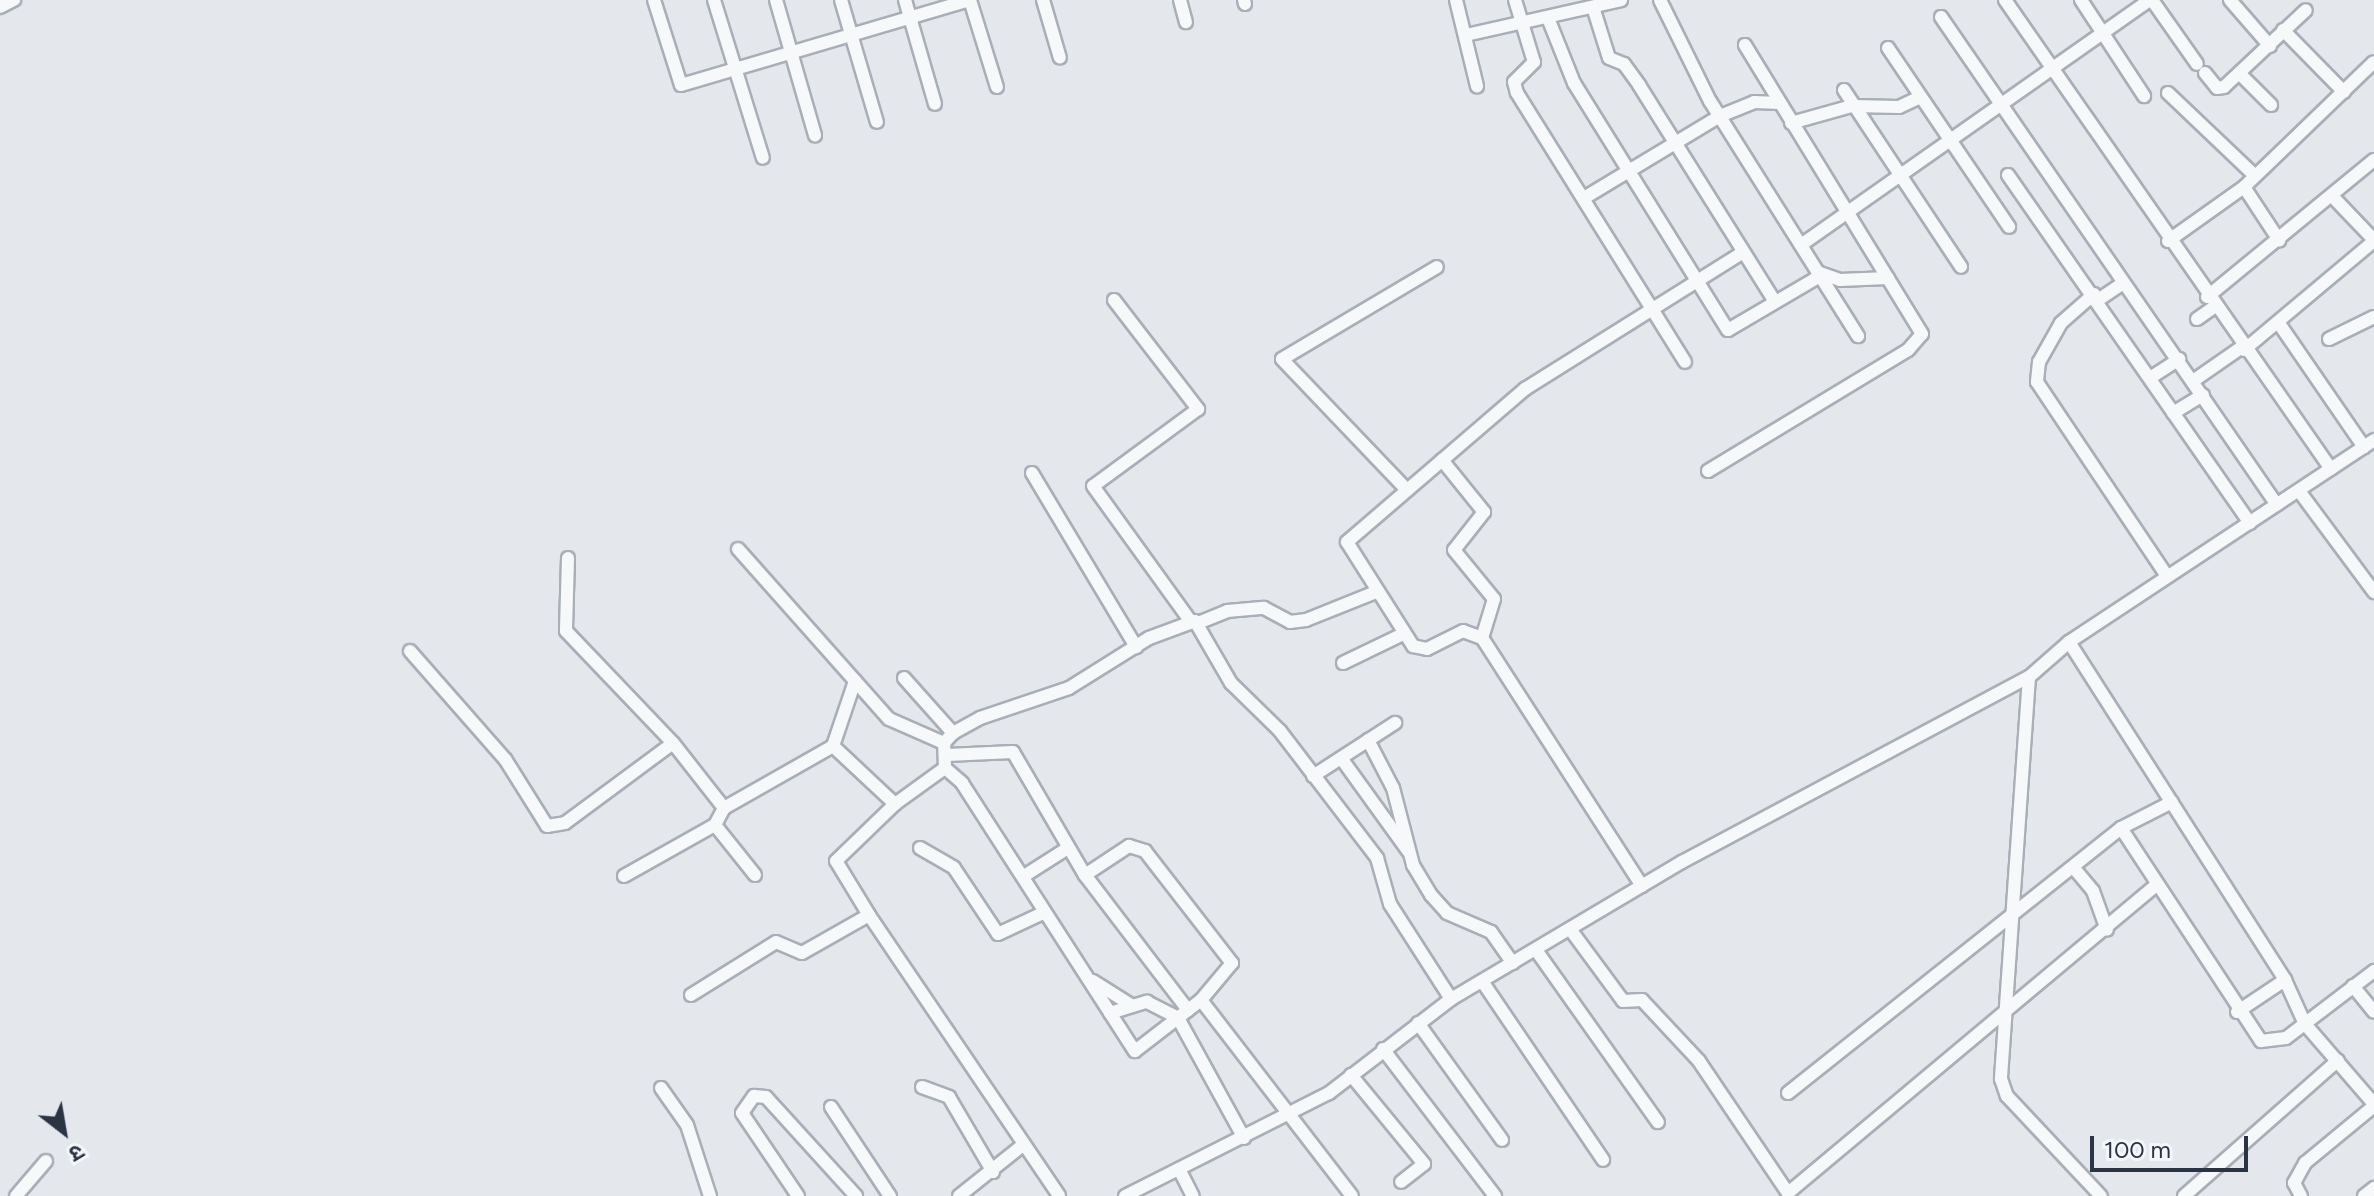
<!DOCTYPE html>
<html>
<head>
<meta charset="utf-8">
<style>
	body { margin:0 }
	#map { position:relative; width:2374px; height:1196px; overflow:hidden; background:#e4e7ec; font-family:Figtree,"Noto Sans Devanagari",sans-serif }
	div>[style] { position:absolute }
	.roads { filter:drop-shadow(2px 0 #a9aeb7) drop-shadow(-2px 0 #a9aeb7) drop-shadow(0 2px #a9aeb7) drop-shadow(0 -2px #a9aeb7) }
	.minor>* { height:12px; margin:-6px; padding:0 6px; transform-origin:6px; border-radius:6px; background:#f7f8fa }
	span { translate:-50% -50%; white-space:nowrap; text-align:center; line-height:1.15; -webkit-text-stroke:6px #f4f6f9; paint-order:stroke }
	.north { position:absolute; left:24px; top:1092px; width:80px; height:80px; -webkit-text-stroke:6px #f4f6f9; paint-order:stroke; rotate:149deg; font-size:22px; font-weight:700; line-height:32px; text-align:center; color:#2b3445 }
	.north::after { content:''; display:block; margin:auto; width:28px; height:36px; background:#2b3445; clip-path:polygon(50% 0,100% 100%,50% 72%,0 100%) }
	.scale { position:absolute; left:2090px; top:1136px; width:158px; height:36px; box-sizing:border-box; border:4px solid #2b3445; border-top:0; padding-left:10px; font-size:24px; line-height:28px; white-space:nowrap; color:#2b3445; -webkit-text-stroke:6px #f4f6f9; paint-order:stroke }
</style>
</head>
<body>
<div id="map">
	<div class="roads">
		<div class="minor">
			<i style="left:654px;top:0;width:89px;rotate:72.4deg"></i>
			<i style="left:681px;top:85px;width:300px;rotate:-16.4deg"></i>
			<i style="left:714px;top:0;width:165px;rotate:72.8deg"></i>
			<i style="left:776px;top:0;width:141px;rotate:73.9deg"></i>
			<i style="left:841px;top:0;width:127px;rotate:73.6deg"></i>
			<i style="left:905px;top:0;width:108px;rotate:73.9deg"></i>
			<i style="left:970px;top:0;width:91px;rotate:72.8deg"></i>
			<i style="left:1043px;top:0;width:60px;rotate:73.7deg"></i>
			<i style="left:1180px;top:0;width:23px;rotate:75deg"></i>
			<i style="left:1244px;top:0;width:4px;rotate:76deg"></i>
			<i style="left:1456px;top:0;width:89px;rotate:76.3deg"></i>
			<i style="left:1515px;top:0;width:65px;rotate:73deg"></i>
			<i style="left:1534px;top:62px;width:28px;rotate:135deg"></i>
			<i style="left:1514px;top:82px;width:11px;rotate:75deg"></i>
			<i style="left:1517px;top:93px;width:317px;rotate:58deg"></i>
			<i style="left:1660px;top:0;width:113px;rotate:63.7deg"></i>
			<i style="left:1710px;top:101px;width:278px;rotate:57.8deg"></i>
			<i style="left:2005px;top:0;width:571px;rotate:55.2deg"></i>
			<i style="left:2081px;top:0;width:115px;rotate:56.7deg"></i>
			<i style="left:2152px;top:0;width:78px;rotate:54.9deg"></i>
			<i style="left:2230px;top:0;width:61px;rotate:49deg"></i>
			<i style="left:0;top:7px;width:16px;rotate:-27deg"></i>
			<i style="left:1593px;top:7px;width:53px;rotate:72.6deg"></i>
			<i style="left:1609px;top:58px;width:16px;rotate:22deg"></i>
			<i style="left:1624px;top:64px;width:26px;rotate:54deg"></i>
			<i style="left:1639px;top:85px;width:256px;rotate:57.9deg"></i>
			<i style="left:1941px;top:17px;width:592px;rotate:55.45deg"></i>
			<i style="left:1548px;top:18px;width:70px;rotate:68.2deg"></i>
			<i style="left:1574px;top:83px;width:291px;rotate:58.1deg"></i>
			<i style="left:1728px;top:330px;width:107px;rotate:-30.4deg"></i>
			<i style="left:2283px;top:30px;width:87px;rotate:45.5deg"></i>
			<i style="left:1466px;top:35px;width:159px;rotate:-12.7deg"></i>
			<i style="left:1888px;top:48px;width:216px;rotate:55.9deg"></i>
			<i style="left:2205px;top:73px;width:19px;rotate:51deg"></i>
			<i style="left:2217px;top:88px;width:7px;rotate:-8deg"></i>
			<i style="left:2224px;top:87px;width:112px;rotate:-43.2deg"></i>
			<i style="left:2240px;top:74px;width:44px;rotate:45deg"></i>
			<i style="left:1844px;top:90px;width:212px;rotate:56.5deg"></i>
			<i style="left:2168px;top:93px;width:117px;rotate:43.6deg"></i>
			<i style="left:1791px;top:123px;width:63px;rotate:-15.6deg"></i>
			<i style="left:1852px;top:106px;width:47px;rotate:1.2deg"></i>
			<i style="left:1899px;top:107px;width:23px;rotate:-25deg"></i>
			<i style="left:2008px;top:175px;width:424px;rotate:55.2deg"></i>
			<i style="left:2244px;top:187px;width:64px;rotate:56.6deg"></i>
			<i style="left:2333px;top:197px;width:59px;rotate:46.4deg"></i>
			<i style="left:1584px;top:198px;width:159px;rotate:-31.1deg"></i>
			<i style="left:1720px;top:116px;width:37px;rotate:-22deg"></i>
			<i style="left:1754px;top:102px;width:26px;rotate:2deg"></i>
			<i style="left:2168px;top:241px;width:93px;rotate:-35.4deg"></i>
			<i style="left:2244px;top:187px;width:180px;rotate:-43.9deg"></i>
			<i style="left:1801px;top:245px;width:426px;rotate:-35.1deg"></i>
			<i style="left:1817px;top:272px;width:24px;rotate:19deg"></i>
			<i style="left:1840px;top:280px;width:48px;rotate:-2.4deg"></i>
			<i style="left:2094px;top:294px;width:44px;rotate:138.7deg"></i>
			<i style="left:2061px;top:323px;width:45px;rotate:119.4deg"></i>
			<i style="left:2039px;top:362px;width:20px;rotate:96deg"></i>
			<i style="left:2037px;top:382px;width:234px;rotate:56.2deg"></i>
			<i style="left:2207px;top:297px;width:216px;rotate:-39.4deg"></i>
			<i style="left:1114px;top:300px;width:138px;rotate:52.4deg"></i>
			<i style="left:1198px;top:409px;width:130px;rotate:143.7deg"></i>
			<i style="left:1093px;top:486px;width:164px;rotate:54.2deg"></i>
			<i style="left:2098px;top:300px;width:30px;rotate:-34deg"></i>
			<i style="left:2197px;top:319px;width:21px;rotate:-35deg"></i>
			<i style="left:2278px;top:322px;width:152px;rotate:55.5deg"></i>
			<i style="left:2329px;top:339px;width:50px;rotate:-26.1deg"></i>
			<i style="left:2244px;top:350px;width:170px;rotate:-40deg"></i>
			<i style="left:2150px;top:378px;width:35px;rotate:-33deg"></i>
			<i style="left:2193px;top:381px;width:60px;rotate:-34.8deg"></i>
			<i style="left:2173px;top:413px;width:35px;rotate:-31deg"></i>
			<i style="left:1442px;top:460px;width:67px;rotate:51.1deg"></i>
			<i style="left:1484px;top:512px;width:48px;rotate:128.3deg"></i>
			<i style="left:1454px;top:550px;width:63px;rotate:50.8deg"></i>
			<i style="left:1494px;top:599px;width:41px;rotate:107.1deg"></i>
			<i style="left:1708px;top:471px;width:234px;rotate:-31.2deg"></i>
			<i style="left:1908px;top:350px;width:21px;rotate:-49deg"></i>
			<i style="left:1922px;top:334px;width:339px;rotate:-121.5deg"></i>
			<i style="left:1032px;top:473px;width:203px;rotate:59.1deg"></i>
			<i style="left:1407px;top:490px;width:181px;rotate:-133.7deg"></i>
			<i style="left:1282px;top:359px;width:180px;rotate:-30.7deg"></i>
			<i style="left:2299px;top:491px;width:126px;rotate:53.4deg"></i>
			<i style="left:738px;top:549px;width:227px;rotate:48.4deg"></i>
			<i style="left:889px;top:719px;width:60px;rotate:23.6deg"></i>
			<i style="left:568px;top:558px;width:73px;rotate:91.6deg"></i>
			<i style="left:566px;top:631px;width:155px;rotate:46.3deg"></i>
			<i style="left:673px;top:743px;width:83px;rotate:51.9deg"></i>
			<i style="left:724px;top:808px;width:125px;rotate:-29.6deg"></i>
			<i style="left:833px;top:746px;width:85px;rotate:43.1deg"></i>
			<i style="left:895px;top:804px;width:62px;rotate:-35.8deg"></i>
			<i style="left:945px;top:768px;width:25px;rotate:-92deg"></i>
			<i style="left:944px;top:743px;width:13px;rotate:-48deg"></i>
			<i style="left:953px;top:733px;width:31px;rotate:-29deg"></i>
			<i style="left:980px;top:718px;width:94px;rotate:-18.6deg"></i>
			<i style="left:1069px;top:688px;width:94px;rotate:-32deg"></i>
			<i style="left:1149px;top:638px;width:49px;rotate:-20.3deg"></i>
			<i style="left:1195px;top:621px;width:72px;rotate:59.9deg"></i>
			<i style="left:1231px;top:683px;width:69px;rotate:44.4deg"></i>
			<i style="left:1280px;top:731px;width:160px;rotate:52.6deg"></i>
			<i style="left:1377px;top:858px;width:48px;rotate:74.2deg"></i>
			<i style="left:1390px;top:904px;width:113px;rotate:57.3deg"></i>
			<i style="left:1198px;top:623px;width:31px;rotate:-22deg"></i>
			<i style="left:1227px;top:611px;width:37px;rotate:-5deg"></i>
			<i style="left:1264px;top:608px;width:30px;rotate:28deg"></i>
			<i style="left:1290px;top:622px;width:16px;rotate:-7deg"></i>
			<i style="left:1306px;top:620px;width:75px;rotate:-21.8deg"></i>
			<i style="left:2069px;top:642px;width:401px;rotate:57.4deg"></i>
			<i style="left:2285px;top:980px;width:48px;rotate:65.6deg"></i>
			<i style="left:2305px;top:1024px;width:106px;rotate:49.2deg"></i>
			<i style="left:410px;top:651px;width:144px;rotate:48.7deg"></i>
			<i style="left:505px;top:759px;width:79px;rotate:57.9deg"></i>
			<i style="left:547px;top:826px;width:18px;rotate:-9deg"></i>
			<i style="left:565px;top:823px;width:134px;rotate:-36.5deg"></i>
			<i style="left:1343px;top:663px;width:67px;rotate:-25.8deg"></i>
			<i style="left:2029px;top:677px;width:403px;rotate:94deg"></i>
			<i style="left:2001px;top:1079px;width:18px;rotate:71deg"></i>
			<i style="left:2007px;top:1096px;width:137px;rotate:46.8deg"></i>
			<i style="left:904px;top:678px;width:74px;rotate:48.3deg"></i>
			<i style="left:1368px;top:740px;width:54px;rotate:62.5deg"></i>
			<i style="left:1393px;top:788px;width:80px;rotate:75.4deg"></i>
			<i style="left:1413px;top:865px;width:35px;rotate:59deg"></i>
			<i style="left:1431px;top:895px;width:24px;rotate:48deg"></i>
			<i style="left:1447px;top:913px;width:48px;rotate:23.4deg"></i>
			<i style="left:1491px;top:932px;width:38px;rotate:55deg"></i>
			<i style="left:833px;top:746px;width:69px;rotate:-71.3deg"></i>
			<i style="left:947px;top:755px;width:66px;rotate:-2.6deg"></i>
			<i style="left:1013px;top:752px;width:143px;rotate:59.7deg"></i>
			<i style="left:1085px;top:875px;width:170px;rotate:52.7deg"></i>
			<i style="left:1341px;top:758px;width:115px;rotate:54.2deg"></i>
			<i style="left:945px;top:768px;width:23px;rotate:41deg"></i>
			<i style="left:962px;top:783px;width:319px;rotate:57.2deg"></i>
			<i style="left:1135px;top:1051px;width:83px;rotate:-37.7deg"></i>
			<i style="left:1201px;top:1000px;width:247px;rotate:52.4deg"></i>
			<i style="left:1313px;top:776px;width:98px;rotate:-32.9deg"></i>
			<i style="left:724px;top:808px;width:19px;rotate:118deg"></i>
			<i style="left:715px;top:825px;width:64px;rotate:51.3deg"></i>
			<i style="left:2121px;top:828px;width:255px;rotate:56.7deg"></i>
			<i style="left:2261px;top:1041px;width:25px;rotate:-7deg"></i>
			<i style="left:2286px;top:1038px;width:111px;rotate:-37.3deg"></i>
			<i style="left:920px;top:848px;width:39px;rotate:30deg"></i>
			<i style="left:954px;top:868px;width:79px;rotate:56.3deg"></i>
			<i style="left:998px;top:934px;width:50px;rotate:-25deg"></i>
			<i style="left:2073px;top:867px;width:31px;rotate:50deg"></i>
			<i style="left:2093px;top:891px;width:41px;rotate:70.3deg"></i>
			<i style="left:1085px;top:875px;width:53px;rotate:-33.4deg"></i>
			<i style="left:1129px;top:846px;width:17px;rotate:17deg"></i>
			<i style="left:1145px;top:851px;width:142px;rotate:52.2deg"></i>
			<i style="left:1232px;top:963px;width:48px;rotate:130deg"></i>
			<i style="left:624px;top:876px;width:104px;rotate:-29.3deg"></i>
			<i style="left:1024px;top:876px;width:52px;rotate:-32.5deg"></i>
			<i style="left:1642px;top:886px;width:295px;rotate:-122.8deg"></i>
			<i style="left:1482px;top:638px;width:20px;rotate:-160deg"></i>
			<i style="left:1463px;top:631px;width:40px;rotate:153.4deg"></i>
			<i style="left:1427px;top:649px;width:14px;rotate:-168deg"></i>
			<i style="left:1413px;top:646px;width:123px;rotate:-122.4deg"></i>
			<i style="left:1347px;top:542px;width:235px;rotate:-40.7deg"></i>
			<i style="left:1525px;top:389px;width:257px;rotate:-32.1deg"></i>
			<i style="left:869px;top:915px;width:63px;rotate:-121.4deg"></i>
			<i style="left:836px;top:861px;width:82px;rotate:-44deg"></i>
			<i style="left:1570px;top:929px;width:89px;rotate:53.6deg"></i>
			<i style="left:1623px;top:1001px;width:19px;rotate:-3deg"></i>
			<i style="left:1642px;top:1000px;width:83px;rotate:46.9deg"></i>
			<i style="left:1699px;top:1061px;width:159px;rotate:56deg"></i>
			<i style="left:1788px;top:1193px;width:481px;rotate:-39.9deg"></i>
			<i style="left:1536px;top:950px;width:211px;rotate:54.7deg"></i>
			<i style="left:1093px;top:981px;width:45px;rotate:32.3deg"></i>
			<i style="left:1482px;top:981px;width:216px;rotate:55.9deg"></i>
			<i style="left:2353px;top:986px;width:33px;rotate:51deg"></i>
			<i style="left:691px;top:995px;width:100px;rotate:-31.9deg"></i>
			<i style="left:776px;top:942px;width:28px;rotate:23deg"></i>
			<i style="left:802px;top:953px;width:77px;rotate:-29.6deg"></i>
			<i style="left:869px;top:915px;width:339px;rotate:55.9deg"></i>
			<i style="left:2237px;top:1012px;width:58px;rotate:-33.7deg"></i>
			<i style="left:1110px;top:1013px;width:39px;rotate:-17deg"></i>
			<i style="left:1147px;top:1002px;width:35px;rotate:27deg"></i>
			<i style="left:1178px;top:1018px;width:137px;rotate:61.2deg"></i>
			<i style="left:1418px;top:1023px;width:144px;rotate:54.3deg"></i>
			<i style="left:1383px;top:1049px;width:185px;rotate:52.7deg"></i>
			<i style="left:1351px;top:1075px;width:115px;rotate:50.6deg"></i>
			<i style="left:1424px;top:1164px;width:29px;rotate:142deg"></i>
			<i style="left:922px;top:1087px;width:29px;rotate:20deg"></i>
			<i style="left:949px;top:1097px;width:87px;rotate:59.6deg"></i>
			<i style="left:661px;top:1088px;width:45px;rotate:54.9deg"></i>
			<i style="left:687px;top:1125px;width:75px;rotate:72.1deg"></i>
			<i style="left:1788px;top:1093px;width:426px;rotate:-38.5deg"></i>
			<i style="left:2121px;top:828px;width:57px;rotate:-27deg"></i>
			<i style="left:831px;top:1107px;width:107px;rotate:56.5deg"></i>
			<i style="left:1179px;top:1169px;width:30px;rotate:63deg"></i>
			<i style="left:16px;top:1196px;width:46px;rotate:-49.4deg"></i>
			<i style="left:798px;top:1196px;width:100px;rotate:-124deg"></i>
			<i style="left:742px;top:1113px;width:21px;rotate:-55deg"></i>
			<i style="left:754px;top:1096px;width:12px;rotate:5deg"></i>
			<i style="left:766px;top:1097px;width:134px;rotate:47.7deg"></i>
			<i style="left:959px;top:1196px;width:82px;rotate:-38.6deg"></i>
			<i style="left:1125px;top:1196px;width:229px;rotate:-26.8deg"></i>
			<i style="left:1329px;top:1093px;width:154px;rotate:-37.6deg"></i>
			<i style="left:1451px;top:999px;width:269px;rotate:-30.7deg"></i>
			<i style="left:1682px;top:862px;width:393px;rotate:-28.1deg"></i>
			<i style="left:2029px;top:677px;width:53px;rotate:-41.2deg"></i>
			<i style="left:2069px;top:642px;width:366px;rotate:-33.5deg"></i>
			<i style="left:2184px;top:1196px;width:205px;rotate:-41.4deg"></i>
			<i style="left:2301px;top:1196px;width:15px;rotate:-118deg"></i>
			<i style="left:2294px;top:1183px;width:23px;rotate:-61deg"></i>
			<i style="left:2305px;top:1163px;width:89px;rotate:-39.6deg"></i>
			<i style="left:2364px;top:1196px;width:13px;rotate:-39deg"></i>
		</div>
	</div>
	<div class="north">उ</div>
	<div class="scale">100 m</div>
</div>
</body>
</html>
